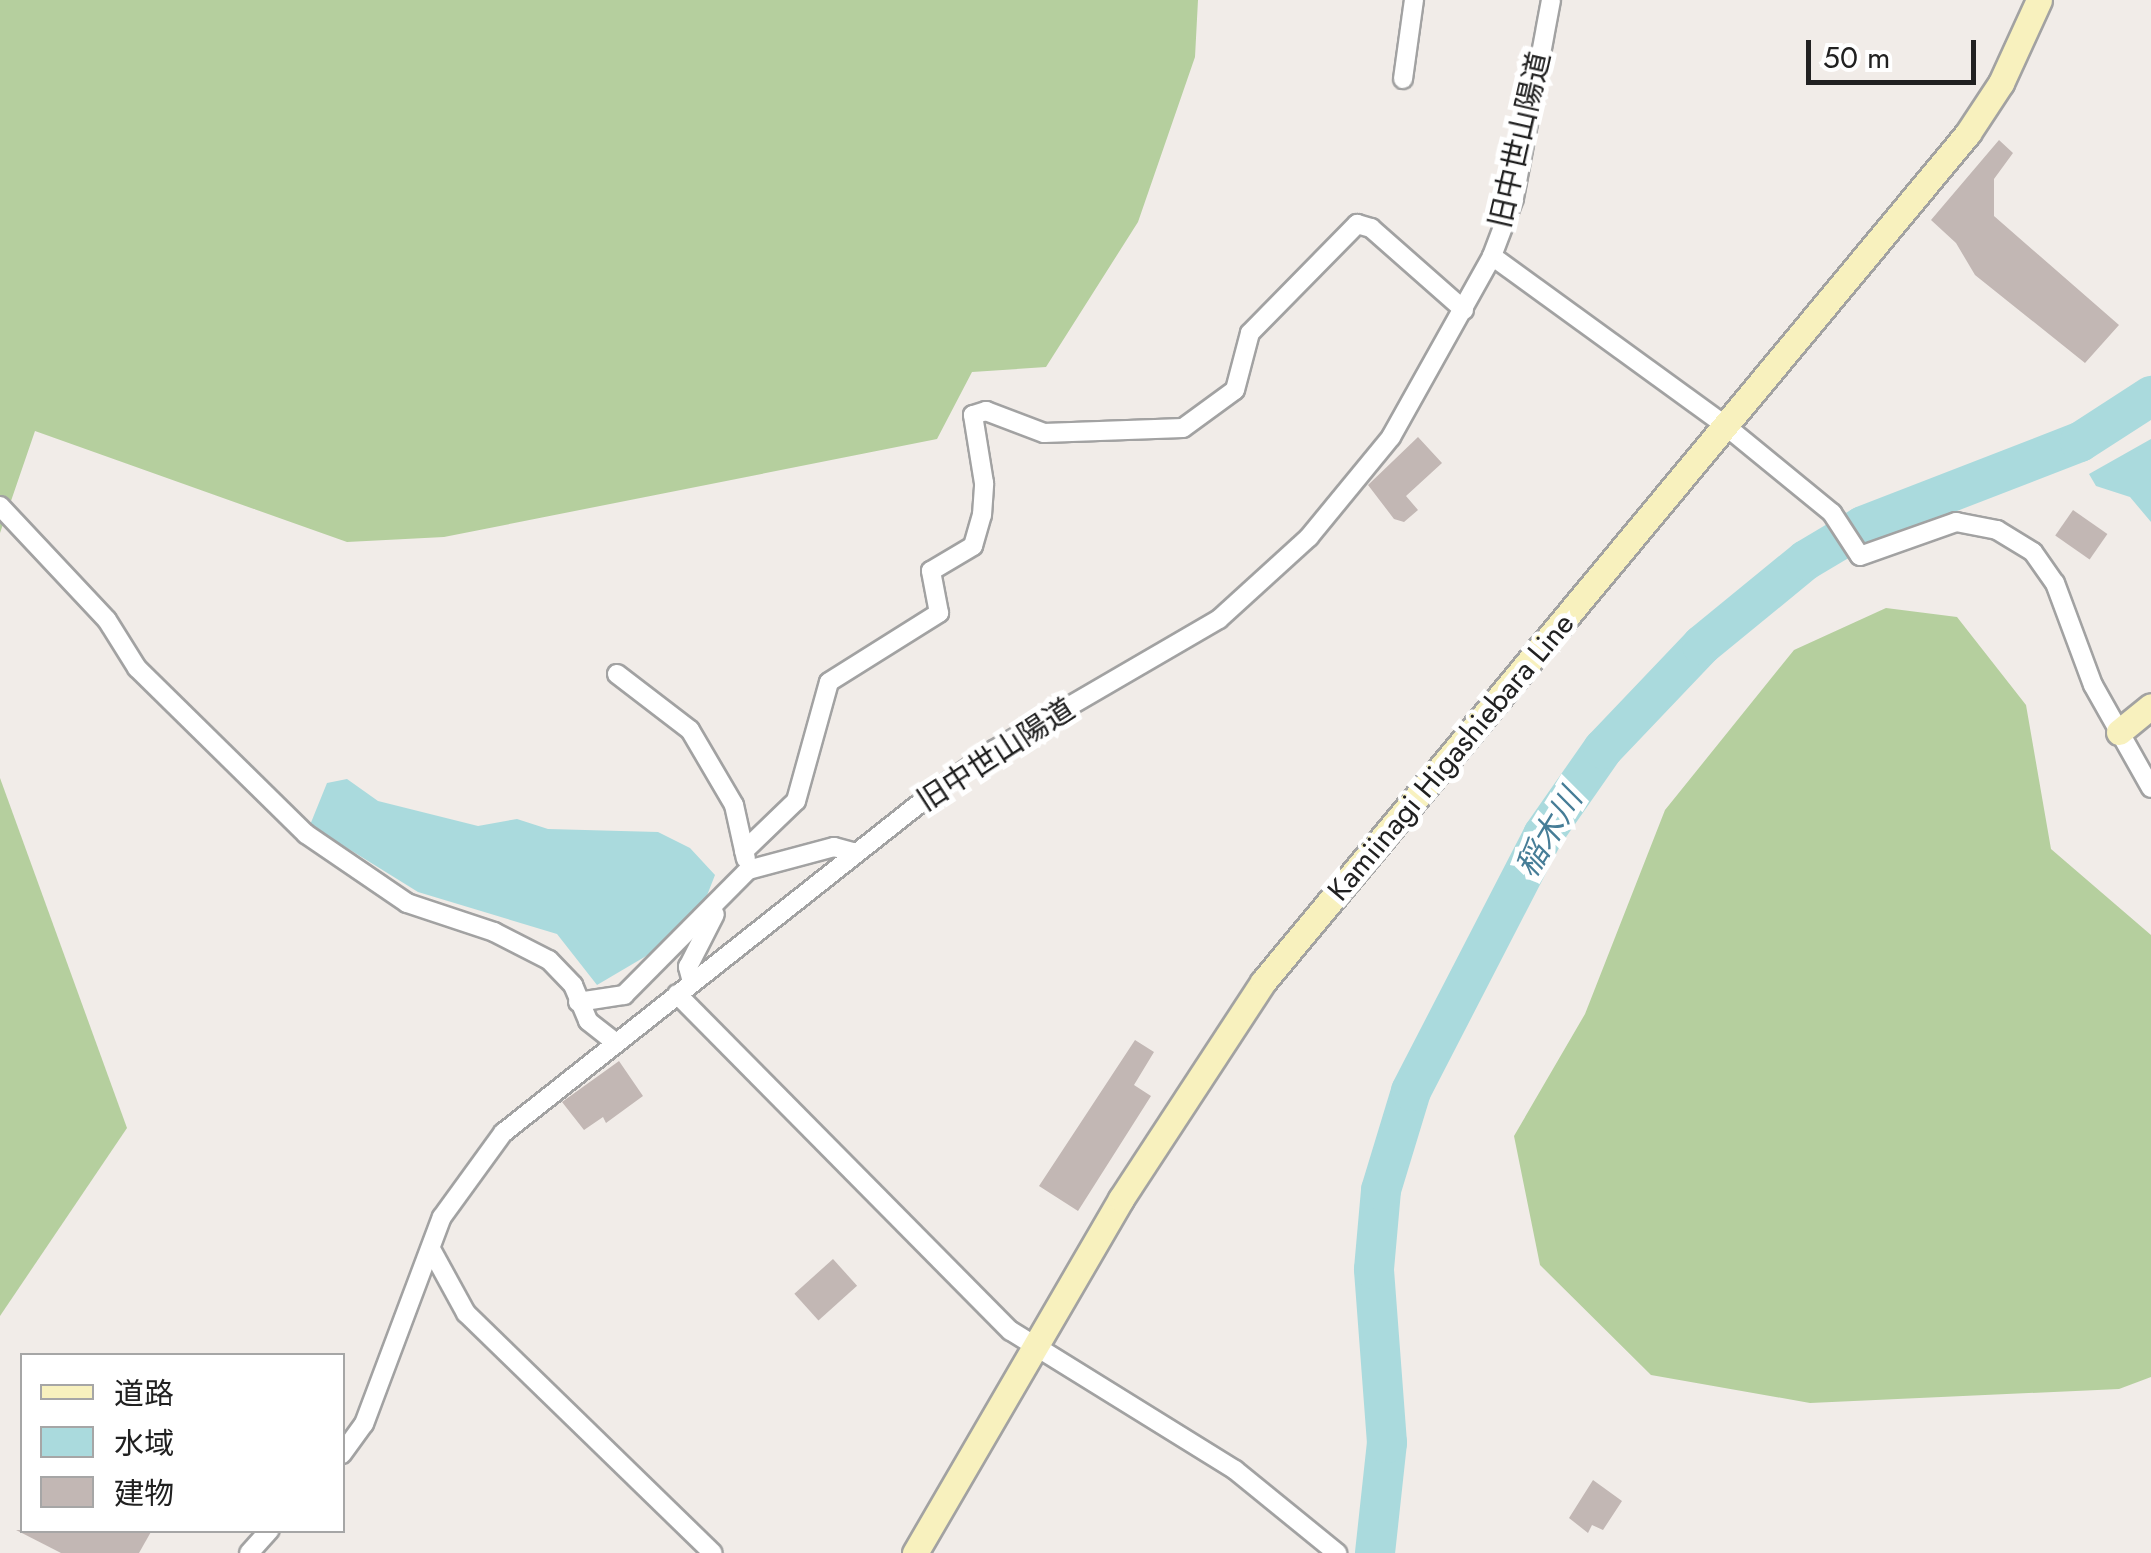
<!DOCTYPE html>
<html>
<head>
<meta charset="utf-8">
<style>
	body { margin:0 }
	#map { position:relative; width:2151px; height:1553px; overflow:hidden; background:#f1ece8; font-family:Jost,"Noto Sans JP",sans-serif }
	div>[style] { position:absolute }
	.forest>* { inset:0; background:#b5cf9e }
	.water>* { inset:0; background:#aadadd }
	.river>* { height:40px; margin:-20px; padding:0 20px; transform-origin:20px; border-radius:20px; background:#aadadd }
	.building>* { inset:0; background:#c2b7b4; transform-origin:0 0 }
	.roads { filter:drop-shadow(2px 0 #a2a2a2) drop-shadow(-2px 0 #a2a2a2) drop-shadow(0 2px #a2a2a2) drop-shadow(0 -2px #a2a2a2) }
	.street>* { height:18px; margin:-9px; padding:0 9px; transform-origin:9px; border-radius:9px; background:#fff }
	.secondary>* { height:25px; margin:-12.5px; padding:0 12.5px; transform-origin:12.5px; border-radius:12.5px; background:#f8f1be }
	span { translate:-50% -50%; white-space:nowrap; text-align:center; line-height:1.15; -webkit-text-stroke:10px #fff; paint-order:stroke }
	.street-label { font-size:30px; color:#212121 }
	.water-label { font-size:32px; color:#467d97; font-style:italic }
	.legend { position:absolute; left:20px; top:1353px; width:325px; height:180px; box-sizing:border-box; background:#fff; border:2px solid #a6a6a6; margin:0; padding:12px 18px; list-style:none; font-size:30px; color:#212121 }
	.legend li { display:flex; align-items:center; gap:20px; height:50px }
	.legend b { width:50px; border:2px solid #a6a6a6 }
	.scale { position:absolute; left:1806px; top:40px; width:170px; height:45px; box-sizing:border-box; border:5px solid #212121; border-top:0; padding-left:12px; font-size:30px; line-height:35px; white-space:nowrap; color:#212121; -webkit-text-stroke:8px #fff; paint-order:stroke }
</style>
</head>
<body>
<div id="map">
	<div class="forest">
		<i style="clip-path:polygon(0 0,1198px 0,1195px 57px,1138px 222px,1046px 367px,972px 372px,937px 439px,444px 537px,347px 542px,35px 431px,0 533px)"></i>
		<i style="clip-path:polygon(1886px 608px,1957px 617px,2026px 705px,2051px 849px,2151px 935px,2151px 1377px,2119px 1389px,1810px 1403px,1651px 1375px,1540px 1265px,1514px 1136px,1585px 1014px,1665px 810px,1794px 650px)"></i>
		<i style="clip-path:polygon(0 778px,127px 1128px,0 1316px)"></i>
	</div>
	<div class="water">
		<i style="clip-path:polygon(2151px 439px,2151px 522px,2130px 497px,2096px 486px,2089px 474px)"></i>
		<i style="clip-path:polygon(347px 779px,378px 801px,478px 826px,517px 819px,548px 829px,658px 832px,690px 848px,715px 875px,706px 898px,653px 952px,597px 985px,557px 934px,418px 892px,310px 825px,327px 783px)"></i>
	</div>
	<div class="river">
		<i style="left:1375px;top:1553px;width:111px;rotate:-83.8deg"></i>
		<i style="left:1387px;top:1443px;width:174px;rotate:-94.3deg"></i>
		<i style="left:1374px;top:1269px;width:79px;rotate:-84.9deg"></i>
		<i style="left:1381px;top:1190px;width:103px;rotate:-73.1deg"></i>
		<i style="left:1411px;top:1091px;width:288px;rotate:-62.7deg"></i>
		<i style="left:1543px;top:835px;width:105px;rotate:-55.1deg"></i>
		<i style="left:1603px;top:749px;width:144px;rotate:-46.4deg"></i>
		<i style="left:1702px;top:645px;width:134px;rotate:-39.3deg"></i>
		<i style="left:1806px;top:560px;width:66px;rotate:-30.8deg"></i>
		<i style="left:1863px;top:526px;width:233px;rotate:-21.2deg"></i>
		<i style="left:2080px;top:442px;width:85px;rotate:-32.9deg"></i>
	</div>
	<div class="building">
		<i style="clip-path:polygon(1999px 140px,2013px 153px,1994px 179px,1994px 216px,2119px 325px,2085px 363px,1975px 275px,1956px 243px,1931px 220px)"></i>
		<i style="clip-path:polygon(1418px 437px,1442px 463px,1406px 496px,1418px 510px,1404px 522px,1394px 519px,1368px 485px)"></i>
		<i style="left:2073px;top:510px;width:42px;height:31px;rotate:35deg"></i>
		<i style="clip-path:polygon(1135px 1040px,1154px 1052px,1134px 1085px,1151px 1096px,1078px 1211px,1039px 1186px)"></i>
		<i style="clip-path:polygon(619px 1061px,643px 1096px,606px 1123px,603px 1117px,584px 1130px,562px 1102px)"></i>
		<i style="left:833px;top:1259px;width:36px;height:52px;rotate:48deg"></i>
		<i style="clip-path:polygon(1593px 1480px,1622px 1501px,1603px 1530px,1592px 1525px,1588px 1533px,1569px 1518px)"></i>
		<i style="clip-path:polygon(16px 1530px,152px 1530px,139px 1553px,61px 1553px)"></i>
	</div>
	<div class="roads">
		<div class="street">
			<i style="left:1403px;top:79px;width:80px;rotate:-82.1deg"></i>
			<i style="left:1492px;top:256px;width:291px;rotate:36deg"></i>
			<i style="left:1727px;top:427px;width:136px;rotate:39.3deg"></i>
			<i style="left:1832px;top:513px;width:51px;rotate:56.9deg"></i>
			<i style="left:1860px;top:556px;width:102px;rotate:-19.5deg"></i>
			<i style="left:1956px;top:522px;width:42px;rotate:11deg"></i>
			<i style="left:1997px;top:530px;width:42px;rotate:31.4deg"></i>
			<i style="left:2033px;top:552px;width:38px;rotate:55deg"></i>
			<i style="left:2055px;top:583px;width:109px;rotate:69.6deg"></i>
			<i style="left:2093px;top:685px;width:118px;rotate:60.6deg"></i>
			<i style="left:0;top:506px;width:156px;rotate:46.8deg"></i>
			<i style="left:107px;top:620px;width:57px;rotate:58deg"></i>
			<i style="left:137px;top:668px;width:237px;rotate:44.5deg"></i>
			<i style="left:306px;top:834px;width:122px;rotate:34.3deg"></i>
			<i style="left:407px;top:903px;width:92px;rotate:18.4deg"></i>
			<i style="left:494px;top:932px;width:62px;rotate:27deg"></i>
			<i style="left:549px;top:960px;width:35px;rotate:46deg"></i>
			<i style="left:573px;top:985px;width:39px;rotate:67deg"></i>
			<i style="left:588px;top:1021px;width:33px;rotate:38deg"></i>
			<i style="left:617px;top:674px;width:92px;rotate:37.5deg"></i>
			<i style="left:690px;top:730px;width:87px;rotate:59.6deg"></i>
			<i style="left:734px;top:805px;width:55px;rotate:77.5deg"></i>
			<i style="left:744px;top:851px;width:72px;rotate:-43.9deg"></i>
			<i style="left:796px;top:801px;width:123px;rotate:-74.5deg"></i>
			<i style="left:829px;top:682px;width:130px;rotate:-32.1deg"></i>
			<i style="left:939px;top:613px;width:43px;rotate:-100.8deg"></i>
			<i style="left:931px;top:571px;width:49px;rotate:-30.8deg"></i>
			<i style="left:973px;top:546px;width:32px;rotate:-74deg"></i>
			<i style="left:982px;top:515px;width:32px;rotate:-86deg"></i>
			<i style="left:984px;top:483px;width:69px;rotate:-99.2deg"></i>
			<i style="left:973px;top:415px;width:14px;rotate:-17deg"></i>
			<i style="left:986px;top:411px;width:62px;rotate:20.8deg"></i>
			<i style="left:1044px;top:433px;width:139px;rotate:-2.1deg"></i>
			<i style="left:1183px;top:428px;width:64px;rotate:-36.2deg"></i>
			<i style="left:1235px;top:390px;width:59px;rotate:-75.3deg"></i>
			<i style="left:1250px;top:333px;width:153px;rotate:-45.5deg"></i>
			<i style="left:1357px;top:224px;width:15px;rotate:16deg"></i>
			<i style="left:1371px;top:228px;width:124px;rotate:41.4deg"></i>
			<i style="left:692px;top:982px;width:16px;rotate:-105deg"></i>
			<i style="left:688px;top:967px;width:59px;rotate:-63deg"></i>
			<i style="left:677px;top:994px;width:474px;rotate:45.3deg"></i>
			<i style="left:1011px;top:1331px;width:264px;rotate:31.8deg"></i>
			<i style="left:1235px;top:1470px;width:132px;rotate:39.1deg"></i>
			<i style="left:578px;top:1002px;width:47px;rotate:-8.7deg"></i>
			<i style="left:624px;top:995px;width:176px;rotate:-45.2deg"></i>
			<i style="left:748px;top:870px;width:89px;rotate:-15deg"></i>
			<i style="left:834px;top:847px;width:20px;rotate:15deg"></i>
			<i style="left:432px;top:1251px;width:71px;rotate:61.3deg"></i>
			<i style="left:466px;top:1313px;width:344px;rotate:44.2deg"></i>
			<i style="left:342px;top:1454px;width:37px;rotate:-54deg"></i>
			<i style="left:364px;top:1424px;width:221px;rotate:-69.4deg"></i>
			<i style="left:442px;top:1217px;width:104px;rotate:-54deg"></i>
			<i style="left:503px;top:1133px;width:550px;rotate:-38.35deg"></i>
			<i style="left:934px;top:792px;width:73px;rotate:-35deg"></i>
			<i style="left:994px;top:750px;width:260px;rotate:-30.2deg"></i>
			<i style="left:1219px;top:619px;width:122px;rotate:-42.3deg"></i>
			<i style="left:1309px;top:537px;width:129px;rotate:-50.6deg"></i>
			<i style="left:1391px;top:437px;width:207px;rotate:-60.8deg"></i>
			<i style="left:1492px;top:256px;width:62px;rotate:-69.2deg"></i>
			<i style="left:1514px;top:198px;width:201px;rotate:-79.4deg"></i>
			<i style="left:249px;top:1553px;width:31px;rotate:-48deg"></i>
		</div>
		<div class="secondary">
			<i style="left:2119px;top:732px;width:41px;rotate:-39.1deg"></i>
			<i style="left:915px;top:1553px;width:410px;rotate:-59.8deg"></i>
			<i style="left:1121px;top:1199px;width:259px;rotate:-56.8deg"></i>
			<i style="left:1263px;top:982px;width:1104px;rotate:-50.29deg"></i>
			<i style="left:1968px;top:133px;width:60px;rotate:-56.6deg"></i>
			<i style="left:2001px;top:83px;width:91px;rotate:-65.4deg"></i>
		</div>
	</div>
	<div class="street-label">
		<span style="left:1520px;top:140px;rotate:-77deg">旧中世山陽道</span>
		<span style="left:996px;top:755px;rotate:-33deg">旧中世山陽道</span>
		<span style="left:1451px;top:757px;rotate:-50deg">Kamiinagi Higashiebara Line</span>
	</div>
	<div class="water-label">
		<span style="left:1549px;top:833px;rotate:-59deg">稲木川</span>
	</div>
	<ul class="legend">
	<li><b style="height:12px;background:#f8f1be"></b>道路</li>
	<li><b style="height:28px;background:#aadadd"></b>水域</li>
	<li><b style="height:28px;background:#c2b7b4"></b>建物</li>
	</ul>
	<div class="scale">50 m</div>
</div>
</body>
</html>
